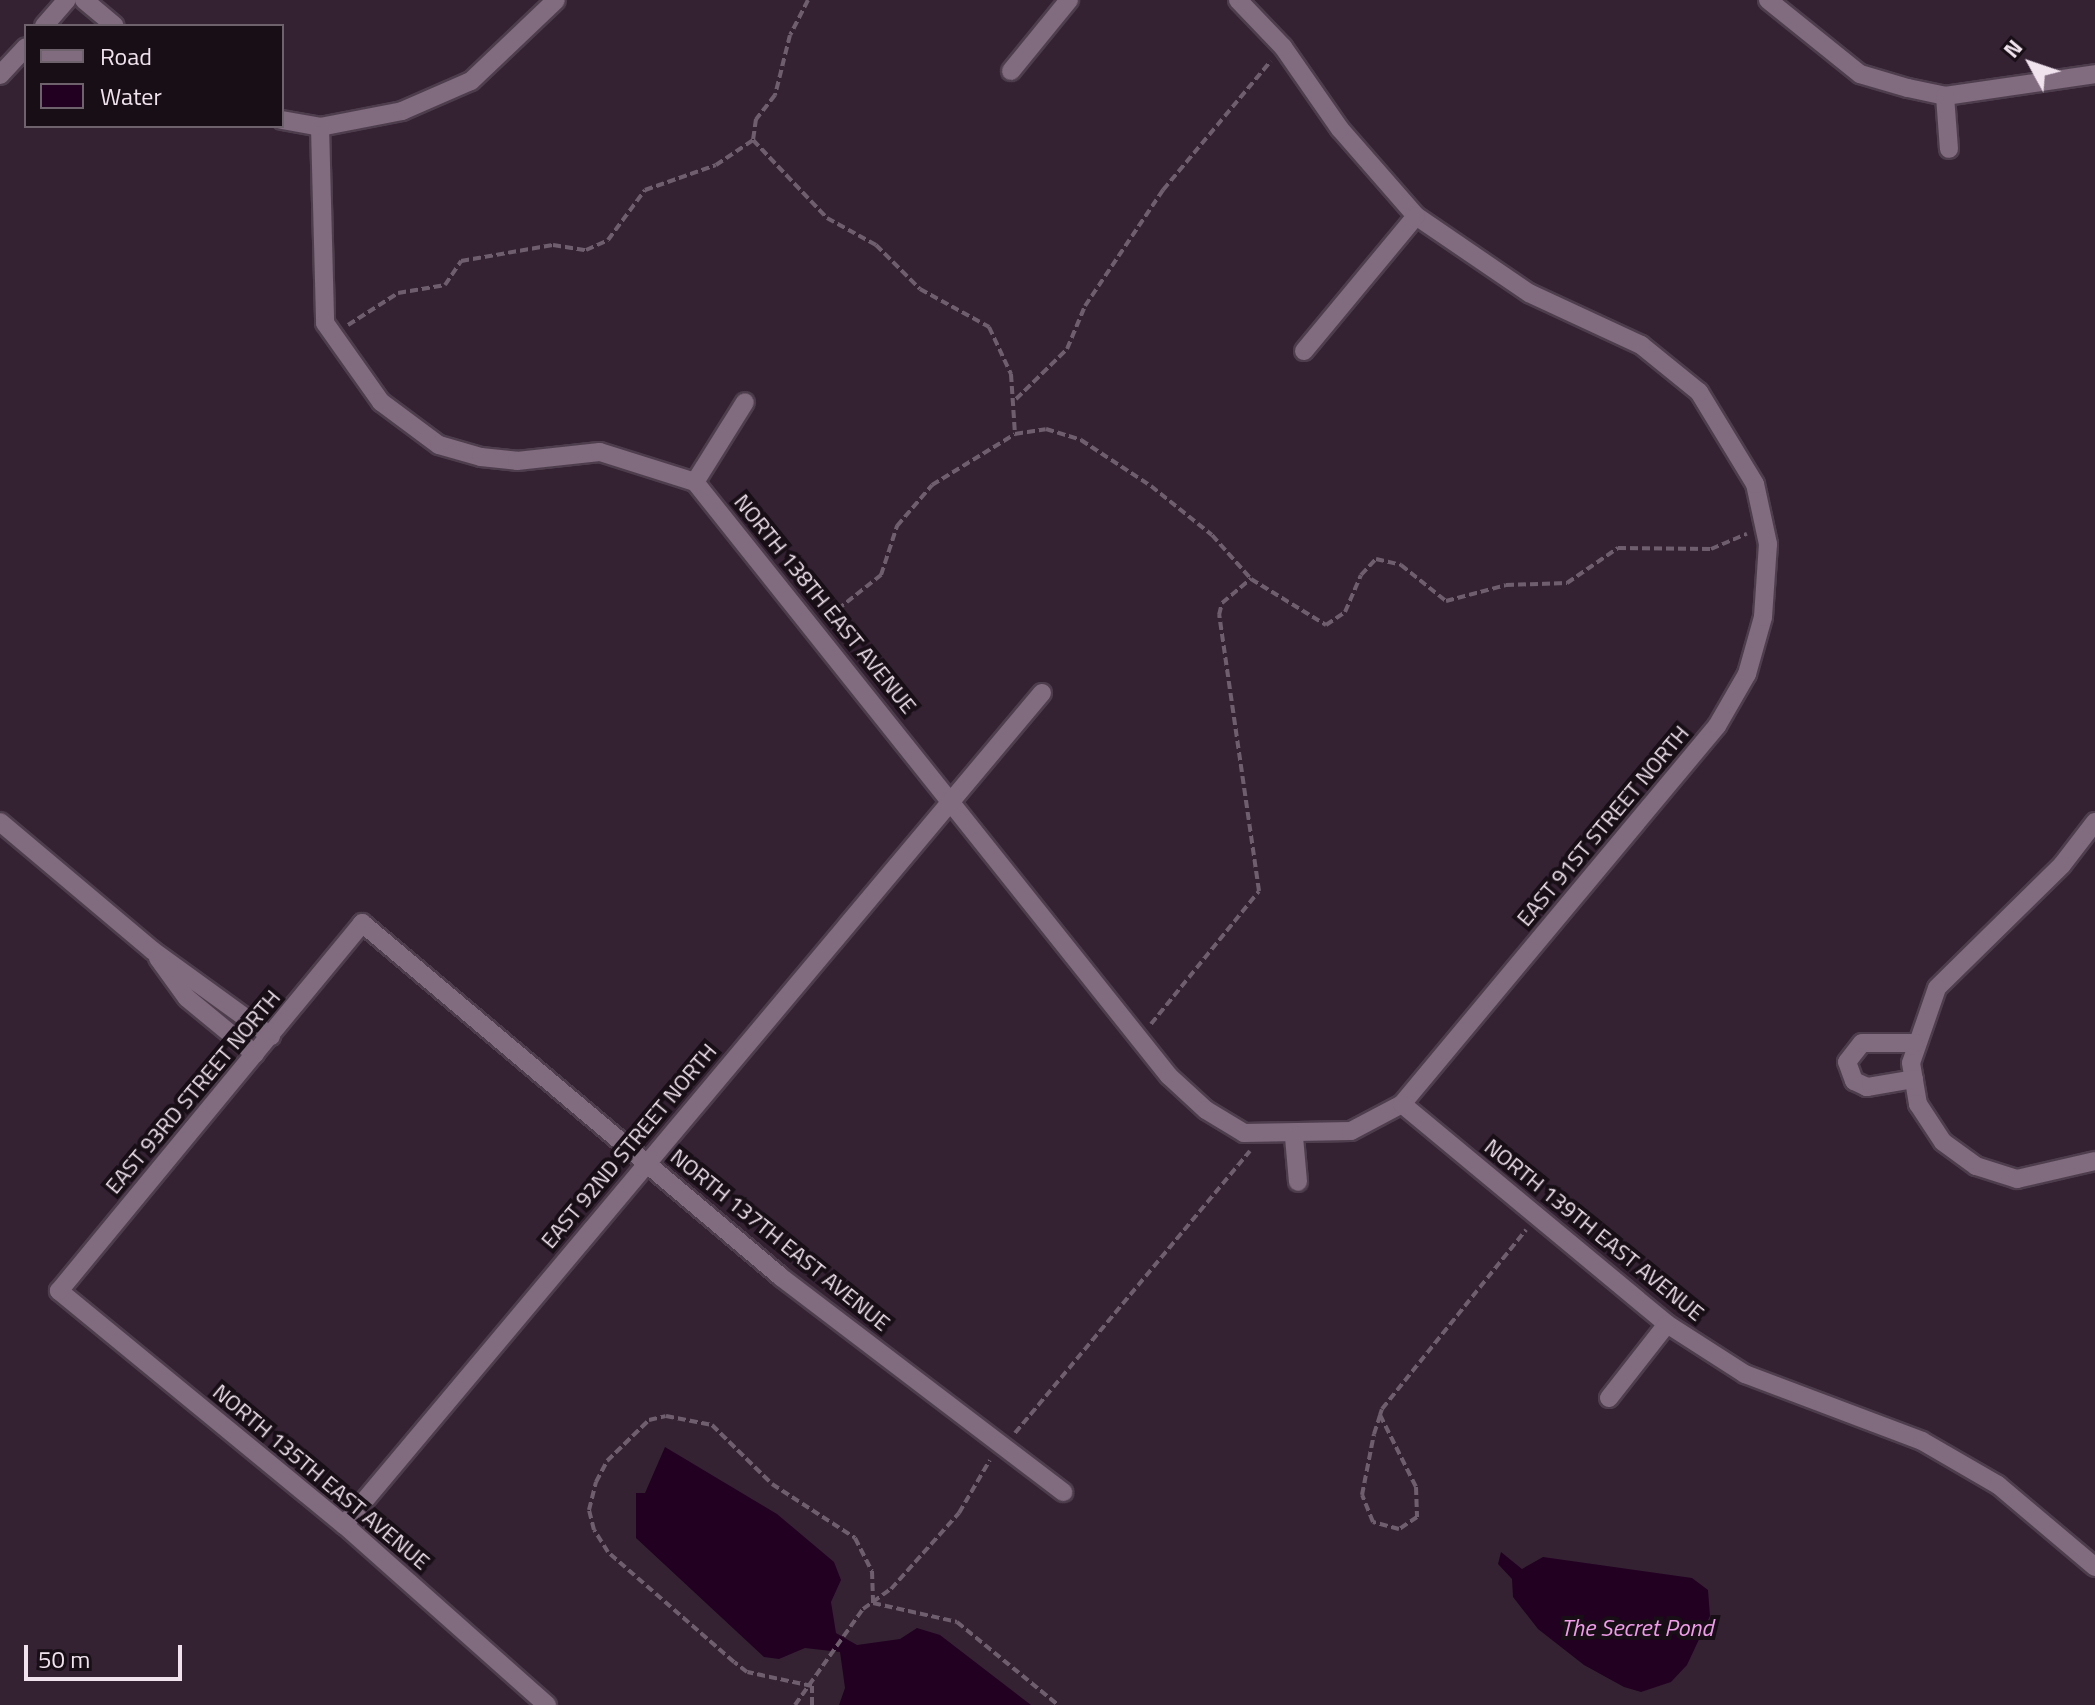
<!DOCTYPE html>
<html>
<head>
<meta charset="utf-8">
<style>
	body { margin:0 }
	#map { position:relative; width:2095px; height:1705px; overflow:hidden; background:#342233; font-family:"Titillium Web",sans-serif }
	div>[style] { position:absolute }
	.water>* { inset:0; background:#220021 }
	.path>* { height:4px; margin-top:-2px; transform-origin:0; background:repeating-linear-gradient(90deg,#6f5f6e 0 8px,transparent 0 12px) }
	.roads { filter:drop-shadow(2px 0 #4e3e4d) drop-shadow(-2px 0 #4e3e4d) drop-shadow(0 2px #4e3e4d) drop-shadow(0 -2px #4e3e4d) }
	.street>* { height:18px; margin:-9px; padding:0 9px; transform-origin:9px; border-radius:9px; background:#816b7f }
	span { translate:-50% -50%; white-space:nowrap; text-align:center; line-height:1.15; -webkit-text-stroke:8px #170e16; paint-order:stroke }
	.street-label { font-size:22px; color:#f0e3ee }
	.water-label { font-size:24px; color:#f09ce9; font-style:italic }
	.legend { position:absolute; left:24px; top:24px; width:260px; height:104px; box-sizing:border-box; background:#170e16; border:2px solid #6e636c; margin:0; padding:10px 14px; list-style:none; font-size:24px; color:#f0e3ee }
	.legend li { display:flex; align-items:center; gap:16px; height:40px }
	.legend b { width:40px; border:2px solid #6e636c }
	.north { position:absolute; left:1991px; top:24px; width:80px; height:80px; -webkit-text-stroke:6px #170e16; paint-order:stroke; rotate:310deg; font-size:22px; font-weight:700; line-height:32px; text-align:center; color:#f0e3ee }
	.north::after { content:''; display:block; margin:auto; width:28px; height:36px; background:#f0e3ee; clip-path:polygon(50% 0,100% 100%,50% 72%,0 100%) }
	.scale { position:absolute; left:24px; top:1645px; width:158px; height:36px; box-sizing:border-box; border:4px solid #f0e3ee; border-top:0; padding-left:10px; font-size:24px; line-height:28px; white-space:nowrap; color:#f0e3ee; -webkit-text-stroke:6px #170e16; paint-order:stroke }
</style>
</head>
<body>
<div id="map">
	<div class="water">
		<i style="clip-path:polygon(665px 1447px,777px 1514px,834px 1562px,841px 1580px,831px 1602px,836px 1633px,857px 1645px,900px 1639px,917px 1628px,940px 1635px,1031px 1705px,839px 1705px,845px 1688px,840px 1652px,805px 1648px,779px 1659px,764px 1657px,636px 1538px,636px 1493px,645px 1493px)"></i>
		<i style="clip-path:polygon(1501px 1552px,1522px 1569px,1543px 1557px,1692px 1578px,1708px 1590px,1710px 1616px,1687px 1665px,1671px 1682px,1641px 1692px,1624px 1687px,1584px 1665px,1538px 1629px,1513px 1597px,1512px 1579px,1498px 1564px)"></i>
	</div>
	<div class="path">
		<i style="left:808px;top:0;width:39px;rotate:117deg"></i>
		<i style="left:790px;top:35px;width:62px;rotate:104deg"></i>
		<i style="left:775px;top:95px;width:31px;rotate:128deg"></i>
		<i style="left:756px;top:119px;width:21px;rotate:98deg"></i>
		<i style="left:753px;top:140px;width:108px;rotate:46.5deg"></i>
		<i style="left:827px;top:218px;width:56px;rotate:28.9deg"></i>
		<i style="left:876px;top:245px;width:62px;rotate:45deg"></i>
		<i style="left:920px;top:289px;width:79px;rotate:28.8deg"></i>
		<i style="left:989px;top:327px;width:52px;rotate:64.9deg"></i>
		<i style="left:1011px;top:374px;width:60px;rotate:86.2deg"></i>
		<i style="left:348px;top:325px;width:59px;rotate:-32.6deg"></i>
		<i style="left:398px;top:293px;width:48px;rotate:-9.7deg"></i>
		<i style="left:445px;top:285px;width:29px;rotate:-56deg"></i>
		<i style="left:461px;top:261px;width:93px;rotate:-9.9deg"></i>
		<i style="left:553px;top:245px;width:33px;rotate:9deg"></i>
		<i style="left:586px;top:250px;width:24px;rotate:-24deg"></i>
		<i style="left:608px;top:240px;width:62px;rotate:-53.5deg"></i>
		<i style="left:645px;top:190px;width:75px;rotate:-19.4deg"></i>
		<i style="left:716px;top:165px;width:45px;rotate:-34deg"></i>
		<i style="left:1016px;top:399px;width:71px;rotate:-44.4deg"></i>
		<i style="left:1067px;top:349px;width:47px;rotate:-67.3deg"></i>
		<i style="left:1085px;top:306px;width:140px;rotate:-56.1deg"></i>
		<i style="left:1163px;top:190px;width:168px;rotate:-50.1deg"></i>
		<i style="left:828px;top:617px;width:68px;rotate:-38.4deg"></i>
		<i style="left:881px;top:575px;width:52px;rotate:-71.9deg"></i>
		<i style="left:897px;top:526px;width:54px;rotate:-49.5deg"></i>
		<i style="left:932px;top:485px;width:97px;rotate:-31.6deg"></i>
		<i style="left:1015px;top:434px;width:31px;rotate:-9deg"></i>
		<i style="left:1046px;top:429px;width:37px;rotate:17deg"></i>
		<i style="left:1081px;top:440px;width:84px;rotate:33.3deg"></i>
		<i style="left:1151px;top:486px;width:78px;rotate:38.8deg"></i>
		<i style="left:1212px;top:535px;width:59px;rotate:48.4deg"></i>
		<i style="left:1251px;top:579px;width:88px;rotate:31.5deg"></i>
		<i style="left:1326px;top:625px;width:23px;rotate:-34deg"></i>
		<i style="left:1345px;top:612px;width:40px;rotate:-66.6deg"></i>
		<i style="left:1361px;top:575px;width:22px;rotate:-47deg"></i>
		<i style="left:1376px;top:559px;width:26px;rotate:13deg"></i>
		<i style="left:1401px;top:565px;width:58px;rotate:38.7deg"></i>
		<i style="left:1446px;top:601px;width:62px;rotate:-14.9deg"></i>
		<i style="left:1506px;top:585px;width:61px;rotate:-1.9deg"></i>
		<i style="left:1567px;top:583px;width:62px;rotate:-34.5deg"></i>
		<i style="left:1618px;top:548px;width:93px;rotate:0.6deg"></i>
		<i style="left:1711px;top:549px;width:39px;rotate:-23deg"></i>
		<i style="left:1151px;top:1024px;width:171px;rotate:-50.9deg"></i>
		<i style="left:1259px;top:891px;width:279px;rotate:-98.2deg"></i>
		<i style="left:1219px;top:615px;width:12px;rotate:-76deg"></i>
		<i style="left:1222px;top:603px;width:38px;rotate:-40deg"></i>
		<i style="left:1380px;top:1415px;width:80px;rotate:63.4deg"></i>
		<i style="left:1416px;top:1487px;width:30px;rotate:88deg"></i>
		<i style="left:1417px;top:1517px;width:22px;rotate:146deg"></i>
		<i style="left:1399px;top:1529px;width:27px;rotate:-165deg"></i>
		<i style="left:1373px;top:1522px;width:29px;rotate:-112deg"></i>
		<i style="left:1362px;top:1495px;width:62px;rotate:-78.9deg"></i>
		<i style="left:1374px;top:1434px;width:20px;rotate:-72deg"></i>
		<i style="left:1380px;top:1415px;width:6px;rotate:-72deg"></i>
		<i style="left:1382px;top:1409px;width:230px;rotate:-51.2deg"></i>
		<i style="left:1015px;top:1433px;width:367px;rotate:-50.2deg"></i>
		<i style="left:795px;top:1705px;width:118px;rotate:-54.7deg"></i>
		<i style="left:863px;top:1609px;width:34px;rotate:-36deg"></i>
		<i style="left:891px;top:1589px;width:102px;rotate:-48.2deg"></i>
		<i style="left:959px;top:1513px;width:61px;rotate:-59.7deg"></i>
		<i style="left:812px;top:1705px;width:19px;rotate:-90deg"></i>
		<i style="left:812px;top:1686px;width:66px;rotate:-167.8deg"></i>
		<i style="left:747px;top:1672px;width:16px;rotate:-142deg"></i>
		<i style="left:734px;top:1662px;width:167px;rotate:-138.9deg"></i>
		<i style="left:608px;top:1552px;width:26px;rotate:-122deg"></i>
		<i style="left:594px;top:1530px;width:21px;rotate:-104deg"></i>
		<i style="left:589px;top:1510px;width:29px;rotate:-76deg"></i>
		<i style="left:596px;top:1482px;width:24px;rotate:-62deg"></i>
		<i style="left:607px;top:1461px;width:59px;rotate:-44.3deg"></i>
		<i style="left:649px;top:1420px;width:17px;rotate:-13deg"></i>
		<i style="left:666px;top:1416px;width:47px;rotate:11.1deg"></i>
		<i style="left:712px;top:1425px;width:84px;rotate:44.5deg"></i>
		<i style="left:772px;top:1484px;width:99px;rotate:33deg"></i>
		<i style="left:855px;top:1538px;width:37px;rotate:63deg"></i>
		<i style="left:872px;top:1571px;width:32px;rotate:88deg"></i>
		<i style="left:873px;top:1603px;width:86px;rotate:12.7deg"></i>
		<i style="left:957px;top:1622px;width:131px;rotate:39.4deg"></i>
	</div>
	<div class="roads">
		<div class="street">
			<i style="left:84px;top:0;width:40px;rotate:40deg"></i>
			<i style="left:1768px;top:0;width:118px;rotate:38.8deg"></i>
			<i style="left:1860px;top:74px;width:50px;rotate:16.3deg"></i>
			<i style="left:1908px;top:88px;width:38px;rotate:12deg"></i>
			<i style="left:1945px;top:96px;width:152px;rotate:-8.3deg"></i>
			<i style="left:44px;top:26px;width:35px;rotate:-49deg"></i>
			<i style="left:1011px;top:71px;width:92px;rotate:-50.8deg"></i>
			<i style="left:0;top:75px;width:38px;rotate:-47deg"></i>
			<i style="left:1945px;top:96px;width:53px;rotate:85.7deg"></i>
			<i style="left:282px;top:120px;width:39px;rotate:10deg"></i>
			<i style="left:320px;top:127px;width:84px;rotate:-11deg"></i>
			<i style="left:402px;top:111px;width:75px;rotate:-23.5deg"></i>
			<i style="left:471px;top:81px;width:117px;rotate:-43.6deg"></i>
			<i style="left:320px;top:127px;width:196px;rotate:88.5deg"></i>
			<i style="left:325px;top:323px;width:97px;rotate:54.7deg"></i>
			<i style="left:381px;top:402px;width:72px;rotate:36.6deg"></i>
			<i style="left:439px;top:445px;width:44px;rotate:15.9deg"></i>
			<i style="left:481px;top:457px;width:36px;rotate:6deg"></i>
			<i style="left:517px;top:461px;width:83px;rotate:-6.2deg"></i>
			<i style="left:600px;top:452px;width:100px;rotate:17.5deg"></i>
			<i style="left:695px;top:482px;width:760px;rotate:51.41deg"></i>
			<i style="left:1169px;top:1076px;width:50px;rotate:42.6deg"></i>
			<i style="left:1206px;top:1110px;width:44px;rotate:31.2deg"></i>
			<i style="left:1244px;top:1133px;width:107px;rotate:-1.1deg"></i>
			<i style="left:1351px;top:1131px;width:58px;rotate:-27.9deg"></i>
			<i style="left:1402px;top:1104px;width:492px;rotate:-50.2deg"></i>
			<i style="left:1717px;top:726px;width:60px;rotate:-60deg"></i>
			<i style="left:1747px;top:674px;width:59px;rotate:-74.3deg"></i>
			<i style="left:1763px;top:617px;width:73px;rotate:-86.1deg"></i>
			<i style="left:1768px;top:544px;width:61px;rotate:-102.2deg"></i>
			<i style="left:1755px;top:484px;width:108px;rotate:-121.3deg"></i>
			<i style="left:1699px;top:392px;width:75px;rotate:-141deg"></i>
			<i style="left:1641px;top:345px;width:123px;rotate:-155.1deg"></i>
			<i style="left:1529px;top:293px;width:137px;rotate:-145.7deg"></i>
			<i style="left:1416px;top:216px;width:116px;rotate:-131.1deg"></i>
			<i style="left:1340px;top:129px;width:100px;rotate:-124.8deg"></i>
			<i style="left:1283px;top:47px;width:65px;rotate:-133.8deg"></i>
			<i style="left:1304px;top:351px;width:175px;rotate:-50.3deg"></i>
			<i style="left:695px;top:482px;width:94px;rotate:-58deg"></i>
			<i style="left:0;top:822px;width:199px;rotate:40.1deg"></i>
			<i style="left:152px;top:950px;width:147px;rotate:35.9deg"></i>
			<i style="left:2095px;top:822px;width:54px;rotate:127.5deg"></i>
			<i style="left:2062px;top:865px;width:175px;rotate:135.5deg"></i>
			<i style="left:1937px;top:988px;width:79px;rotate:109.1deg"></i>
			<i style="left:1911px;top:1063px;width:42px;rotate:80.3deg"></i>
			<i style="left:1918px;top:1104px;width:45px;rotate:56.7deg"></i>
			<i style="left:1943px;top:1142px;width:41px;rotate:36deg"></i>
			<i style="left:1976px;top:1166px;width:43px;rotate:17.6deg"></i>
			<i style="left:2017px;top:1179px;width:80px;rotate:-13deg"></i>
			<i style="left:158px;top:958px;width:49px;rotate:54.1deg"></i>
			<i style="left:187px;top:998px;width:88px;rotate:39.5deg"></i>
			<i style="left:1914px;top:1079px;width:48px;rotate:170.3deg"></i>
			<i style="left:1867px;top:1087px;width:14px;rotate:-155deg"></i>
			<i style="left:1854px;top:1081px;width:20px;rotate:-110deg"></i>
			<i style="left:1847px;top:1062px;width:24px;rotate:-52deg"></i>
			<i style="left:1862px;top:1043px;width:54px"></i>
			<i style="left:1402px;top:1104px;width:344px;rotate:39.7deg"></i>
			<i style="left:1667px;top:1324px;width:93px;rotate:32.7deg"></i>
			<i style="left:1745px;top:1374px;width:189px;rotate:20.7deg"></i>
			<i style="left:1922px;top:1441px;width:88px;rotate:30.1deg"></i>
			<i style="left:1998px;top:1485px;width:127px;rotate:40.2deg"></i>
			<i style="left:1294px;top:1137px;width:45px;rotate:84.9deg"></i>
			<i style="left:1609px;top:1398px;width:94px;rotate:-51.9deg"></i>
			<i style="left:344px;top:1525px;width:1086px;rotate:-50.01deg"></i>
			<i style="left:547px;top:1705px;width:271px;rotate:-138.4deg"></i>
			<i style="left:344px;top:1525px;width:369px;rotate:-140.6deg"></i>
			<i style="left:59px;top:1291px;width:477px;rotate:-50.5deg"></i>
			<i style="left:362px;top:923px;width:549px;rotate:40.19deg"></i>
			<i style="left:781px;top:1277px;width:355px;rotate:37.3deg"></i>
		</div>
	</div>
	<div class="street-label">
		<span style="left:825px;top:604px;rotate:51deg">NORTH 138TH EAST AVENUE</span>
		<span style="left:1603px;top:826px;rotate:-50deg">EAST 91ST STREET NORTH</span>
		<span style="left:193px;top:1092px;rotate:-50deg">EAST 93RD STREET NORTH</span>
		<span style="left:629px;top:1146px;rotate:-50deg">EAST 92ND STREET NORTH</span>
		<span style="left:1594px;top:1230px;rotate:39deg">NORTH 139TH EAST AVENUE</span>
		<span style="left:780px;top:1240px;rotate:39deg">NORTH 137TH EAST AVENUE</span>
		<span style="left:321px;top:1477px;rotate:40deg">NORTH 135TH EAST AVENUE</span>
	</div>
	<div class="water-label">
		<span style="left:1637px;top:1628px">The Secret Pond</span>
	</div>
	<ul class="legend">
	<li><b style="height:10px;background:#816b7f"></b>Road</li>
	<li><b style="height:22px;background:#220021"></b>Water</li>
	</ul>
	<div class="north">N</div>
	<div class="scale">50 m</div>
</div>
</body>
</html>
